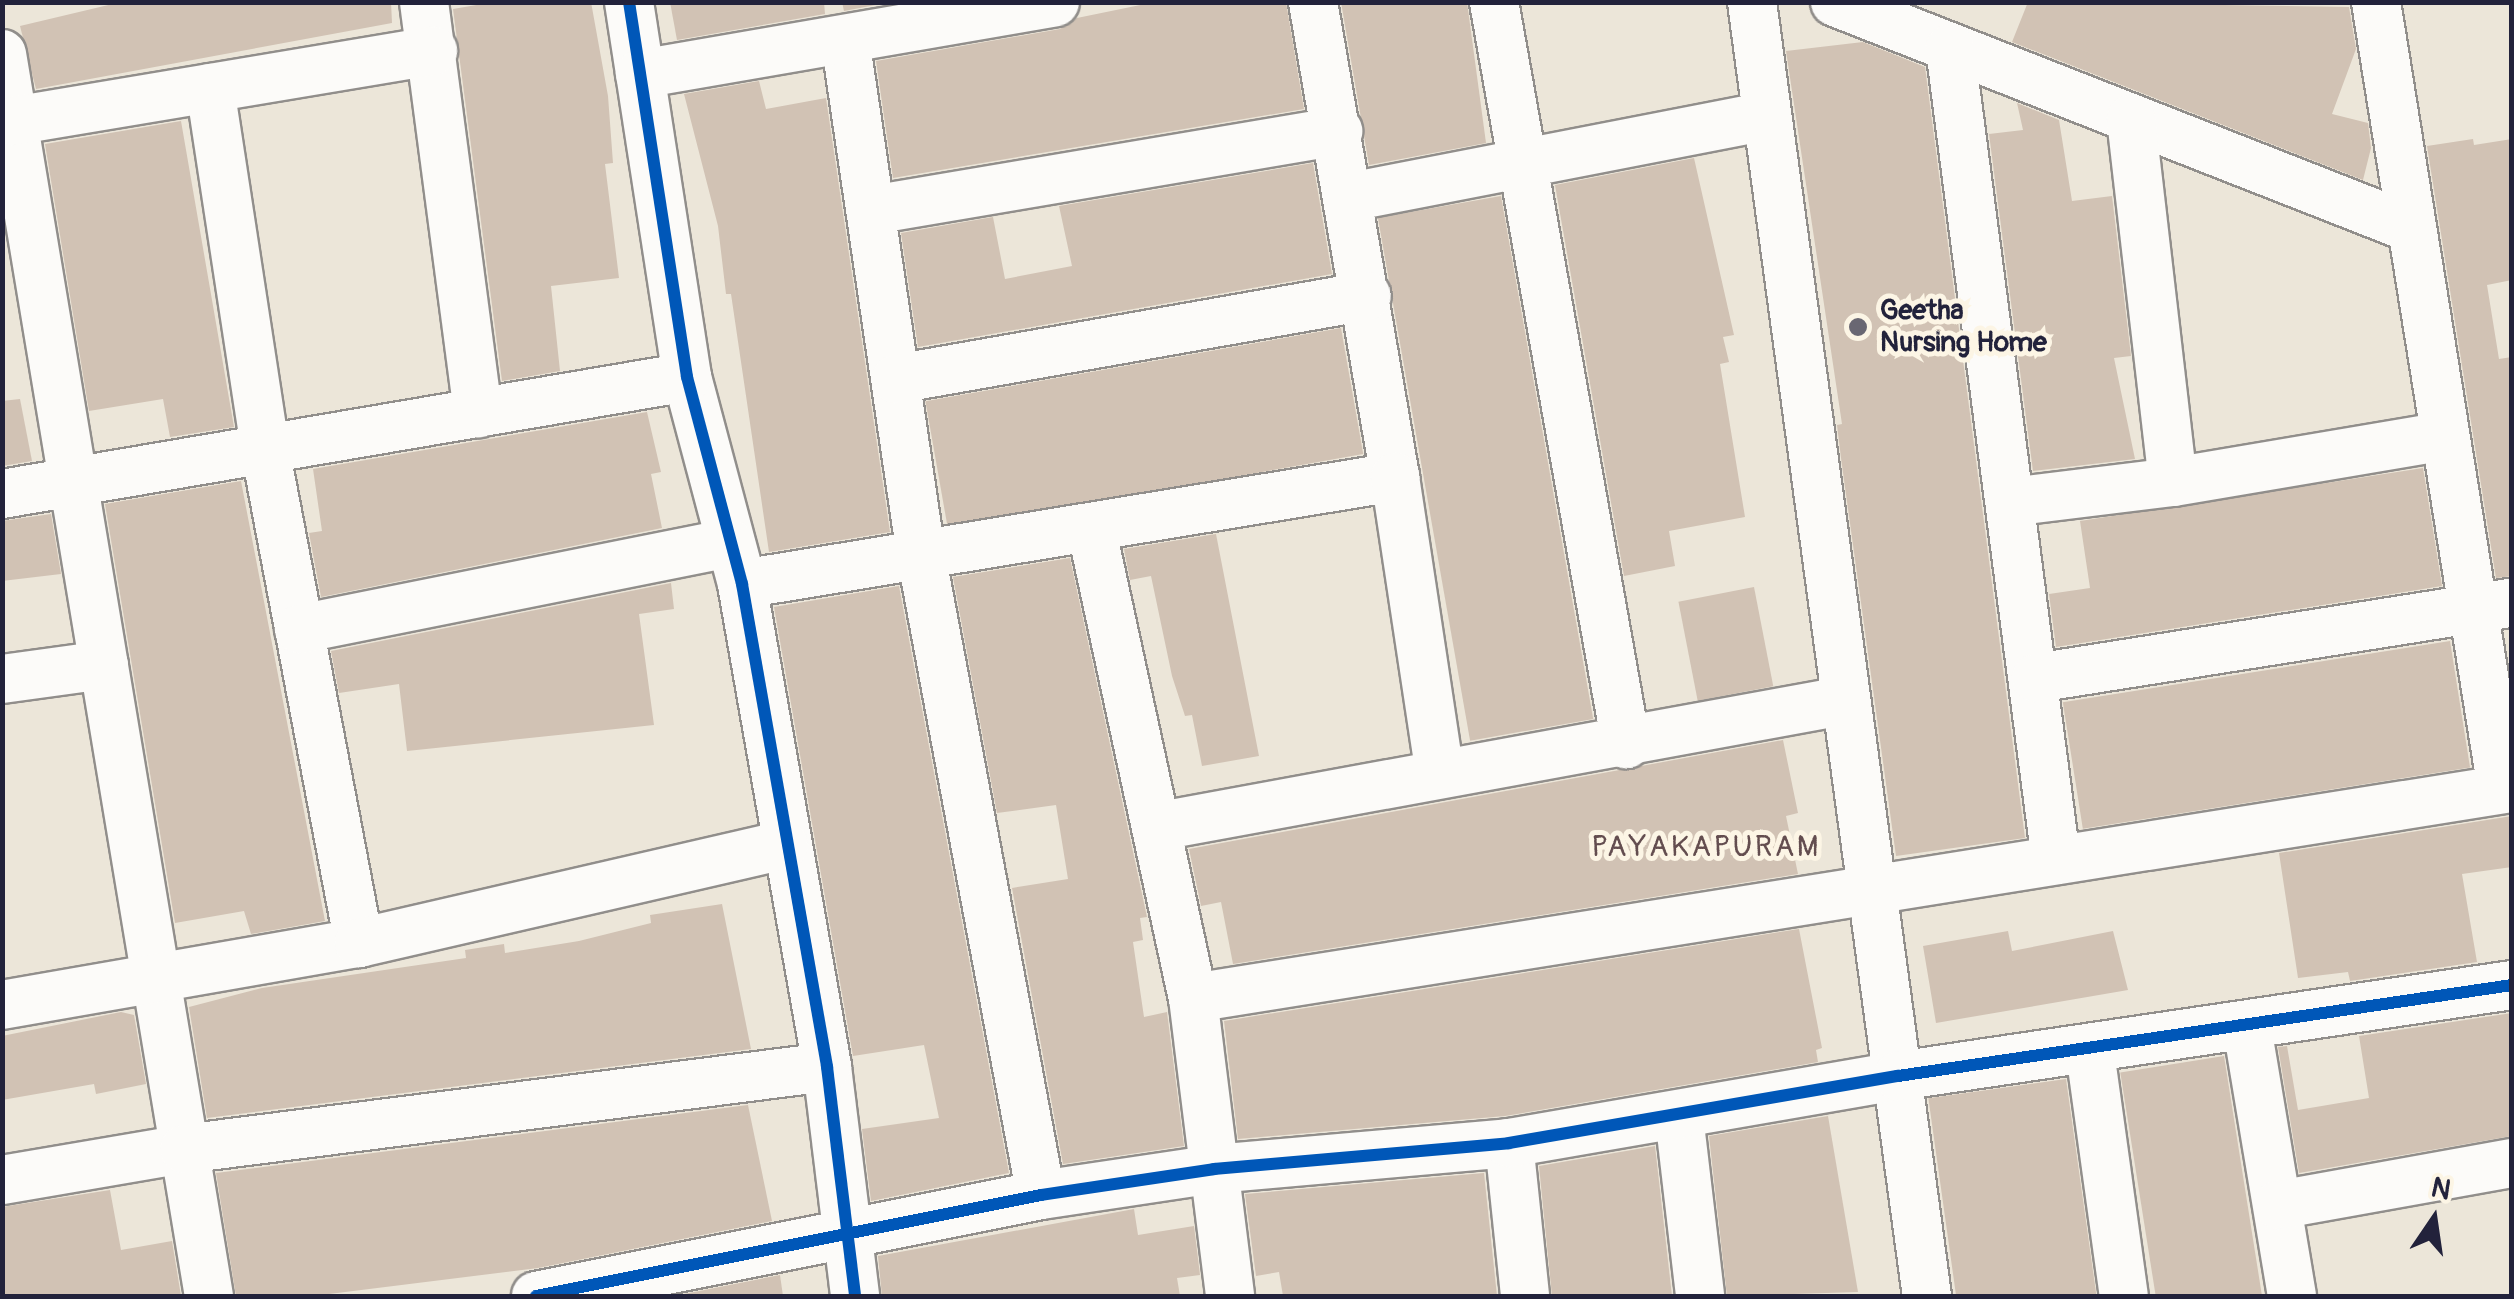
<!DOCTYPE html>
<html>
<head>
<meta charset="utf-8">
<style>
	body { margin:0 }
	#map { position:relative; width:2514px; height:1299px; overflow:hidden; background:#ece6d9; font-family:Pangolin,sans-serif }
	div>[style] { position:absolute }
	.building>* { inset:0; background:#d1c2b4; transform-origin:0 0 }
	.roads { filter:drop-shadow(2px 0 #918e8b) drop-shadow(-2px 0 #918e8b) drop-shadow(0 2px #918e8b) drop-shadow(0 -2px #918e8b) }
	.minor>* { height:48px; margin:-24px; padding:0 24px; transform-origin:24px; border-radius:24px; background:#fcfbf9 }
	.cycleway>* { height:12px; margin:-6px; padding:0 6px; transform-origin:6px; border-radius:6px; background:#0057b8 }
	.dots>* { width:28px; height:28px; translate:-50% -50%; box-sizing:border-box; border:5px solid #fcf5e5; border-radius:50% }
	span { translate:-50% -50%; white-space:nowrap; text-align:center; line-height:1.15; -webkit-text-stroke:10px #fcf5e5; paint-order:stroke }
	.poi-label { font-size:28px; color:#22223b; font-weight:700 }
	.left { translate:0 -50%; text-align:left }
	.neighbourhood-label { font-size:30px; color:#634d4f; letter-spacing:2.5px }
	.frame { position:absolute; inset:0; border:5px solid #22223b; pointer-events:none }
	.north { position:absolute; left:2384px; top:1169px; width:100px; height:100px; -webkit-text-stroke:8px #fcf5e5; paint-order:stroke; rotate:13deg; font-size:28px; font-weight:700; line-height:40px; text-align:center; color:#22223b }
	.north::after { content:''; display:block; margin:auto; width:35px; height:45px; background:#22223b; clip-path:polygon(50% 0,100% 100%,50% 72%,0 100%) }
</style>
</head>
<body>
<div id="map">
	<div class="building">
		<i style="clip-path:polygon(121px 2px,391px 2px,392px 23px,36px 89px,20px 26px)"></i>
		<i style="clip-path:polygon(494px 2px,591px 2px,608px 96px,613px 163px,605px 164px,619px 278px,551px 286px,560px 371px,502px 381px,453px 9px)"></i>
		<i style="clip-path:polygon(670px 2px,824px 2px,825px 14px,677px 40px)"></i>
		<i style="clip-path:polygon(842px 2px,891px 2px,844px 11px)"></i>
		<i style="clip-path:polygon(1155px 2px,1286px 2px,1304px 109px,893px 178px,876px 61px,1060px 29px,1077px 18px)"></i>
		<i style="clip-path:polygon(1341px 2px,1467px 2px,1486px 143px,1369px 165px)"></i>
		<i style="clip-path:polygon(2028px 2px,2349px 7px,2356px 49px,2332px 114px,2368px 123px,2371px 148px,2363px 180px,2012px 42px)"></i>
		<i style="clip-path:polygon(1863px 42px,1925px 67px,2025px 838px,1896px 856px,1841px 458px,1837px 425px,1842px 424px,1786px 51px)"></i>
		<i style="clip-path:polygon(759px 81px,766px 109px,826px 98px,890px 532px,769px 552px,731px 294px,726px 294px,718px 226px,684px 94px)"></i>
		<i style="clip-path:polygon(2017px 103px,2059px 120px,2072px 201px,2112px 196px,2131px 356px,2114px 358px,2135px 459px,2033px 471px,1989px 134px,2023px 130px)"></i>
		<i style="clip-path:polygon(181px 121px,234px 427px,170px 437px,163px 399px,89px 411px,45px 144px)"></i>
		<i style="clip-path:polygon(2473px 139px,2474px 145px,2512px 139px,2512px 280px,2487px 285px,2499px 359px,2512px 357px,2512px 576px,2496px 578px,2427px 146px)"></i>
		<i style="clip-path:polygon(1694px 158px,1734px 335px,1723px 337px,1729px 362px,1720px 364px,1745px 517px,1669px 531px,1675px 566px,1624px 576px,1555px 185px)"></i>
		<i style="clip-path:polygon(1313px 163px,1332px 274px,918px 347px,901px 233px,993px 217px,1005px 279px,1072px 266px,1059px 206px)"></i>
		<i style="left:1501px;top:196px;width:531px;height:125px;rotate:80deg"></i>
		<i style="left:1341px;top:328px;width:128px;height:422px;rotate:80deg"></i>
		<i style="clip-path:polygon(20px 399px,32px 461px,2px 466px,2px 401px)"></i>
		<i style="clip-path:polygon(647px 412px,661px 472px,651px 474px,662px 528px,321px 597px,309px 533px,322px 531px,313px 469px)"></i>
		<i style="clip-path:polygon(2423px 468px,2442px 586px,2056px 647px,2049px 594px,2090px 588px,2080px 521px)"></i>
		<i style="clip-path:polygon(241px 481px,325px 921px,251px 934px,244px 911px,175px 923px,105px 504px)"></i>
		<i style="clip-path:polygon(51px 514px,61px 574px,2px 581px,2px 521px)"></i>
		<i style="clip-path:polygon(1216px 534px,1259px 756px,1202px 766px,1192px 715px,1185px 716px,1172px 676px,1151px 576px,1130px 580px,1124px 549px)"></i>
		<i style="clip-path:polygon(1070px 558px,1147px 917px,1140px 918px,1143px 940px,1133px 942px,1144px 1017px,1167px 1012px,1184px 1146px,1063px 1164px,1012px 888px,1068px 879px,1056px 805px,997px 813px,953px 577px)"></i>
		<i style="clip-path:polygon(671px 583px,674px 609px,639px 614px,654px 725px,407px 751px,399px 684px,339px 693px,331px 651px)"></i>
		<i style="clip-path:polygon(899px 586px,1009px 1173px,871px 1201px,862px 1129px,939px 1118px,924px 1045px,853px 1056px,774px 607px)"></i>
		<i style="left:1754px;top:587px;width:101px;height:77px;rotate:79deg"></i>
		<i style="left:2450px;top:641px;width:128px;height:392px;rotate:81deg"></i>
		<i style="clip-path:polygon(1783px 740px,1798px 813px,1786px 816px,1798px 874px,1233px 964px,1221px 902px,1201px 906px,1189px 849px)"></i>
		<i style="clip-path:polygon(2512px 816px,2512px 867px,2462px 874px,2477px 962px,2350px 981px,2348px 972px,2298px 978px,2279px 853px)"></i>
		<i style="clip-path:polygon(722px 904px,751px 1049px,207px 1118px,189px 1007px,262px 988px,466px 958px,465px 950px,504px 944px,505px 953px,579px 941px,651px 923px,650px 915px)"></i>
		<i style="clip-path:polygon(1799px 929px,1822px 1048px,1816px 1050px,1818px 1062px,1505px 1116px,1238px 1139px,1224px 1021px)"></i>
		<i style="clip-path:polygon(2008px 931px,2012px 951px,2113px 931px,2128px 990px,1936px 1023px,1923px 946px)"></i>
		<i style="clip-path:polygon(121px 1012px,134px 1015px,146px 1084px,96px 1094px,94px 1084px,2px 1100px,2px 1036px)"></i>
		<i style="clip-path:polygon(2512px 1013px,2512px 1136px,2299px 1173px,2278px 1047px,2287px 1046px,2298px 1110px,2369px 1098px,2359px 1036px)"></i>
		<i style="left:2224px;top:1056px;width:243px;height:105px;rotate:81deg"></i>
		<i style="left:2066px;top:1079px;width:219px;height:139px;rotate:82deg"></i>
		<i style="clip-path:polygon(748px 1105px,772px 1221px,538px 1268px,313px 1296px,236px 1296px,216px 1173px)"></i>
		<i style="clip-path:polygon(1828px 1116px,1858px 1292px,1727px 1296px,1709px 1136px)"></i>
		<i style="clip-path:polygon(1655px 1146px,1672px 1296px,1552px 1296px,1539px 1166px)"></i>
		<i style="clip-path:polygon(1484px 1173px,1497px 1296px,1283px 1296px,1279px 1272px,1256px 1276px,1245px 1194px)"></i>
		<i style="clip-path:polygon(110px 1190px,121px 1250px,172px 1241px,181px 1296px,2px 1296px,2px 1207px)"></i>
		<i style="clip-path:polygon(1134px 1209px,1138px 1235px,1194px 1226px,1200px 1275px,1177px 1278px,1180px 1296px,882px 1296px,878px 1256px)"></i>
		<i style="clip-path:polygon(780px 1275px,783px 1296px,674px 1296px)"></i>
	</div>
	<div class="roads">
		<div class="minor">
			<i style="left:424px;top:2px;width:415px;rotate:82.5deg"></i>
			<i style="left:629px;top:2px;width:379px;rotate:81.2deg"></i>
			<i style="left:687px;top:377px;width:214px;rotate:75.1deg"></i>
			<i style="left:742px;top:584px;width:490px;rotate:80deg"></i>
			<i style="left:827px;top:1067px;width:231px;rotate:83deg"></i>
			<i style="left:1313px;top:2px;width:482px;rotate:80.2deg"></i>
			<i style="left:1494px;top:2px;width:754px;rotate:79.91deg"></i>
			<i style="left:1752px;top:2px;width:1306px;rotate:82.3deg"></i>
			<i style="left:1835px;top:2px;width:619px;rotate:21.42deg"></i>
			<i style="left:2376px;top:2px;width:797px;rotate:80.9deg"></i>
			<i style="left:845px;top:39px;width:521px;rotate:81.61deg"></i>
			<i style="left:921px;top:554px;width:652px;rotate:79.4deg"></i>
			<i style="left:1950px;top:48px;width:819px;rotate:82.56deg"></i>
			<i style="left:2px;top:54px;width:1259px;rotate:80.54deg"></i>
			<i style="left:640px;top:74px;width:421px;rotate:-9.8deg"></i>
			<i style="left:210px;top:88px;width:365px;rotate:81.3deg"></i>
			<i style="left:265px;top:449px;width:503px;rotate:79.23deg"></i>
			<i style="left:2131px;top:119px;width:365px;rotate:83.4deg"></i>
			<i style="left:13px;top:121px;width:426px;rotate:-9.5deg"></i>
			<i style="left:1350px;top:197px;width:424px;rotate:-11deg"></i>
			<i style="left:872px;top:210px;width:473px;rotate:-9.6deg"></i>
			<i style="left:896px;top:379px;width:478px;rotate:-10deg"></i>
			<i style="left:2px;top:494px;width:695px;rotate:-9.69deg"></i>
			<i style="left:2010px;top:502px;width:164px;rotate:-7deg"></i>
			<i style="left:2173px;top:482px;width:276px;rotate:-9.6deg"></i>
			<i style="left:1091px;top:527px;width:482px;rotate:77.8deg"></i>
			<i style="left:1193px;top:998px;width:300px;rotate:82.9deg"></i>
			<i style="left:742px;top:584px;width:662px;rotate:-9.31deg"></i>
			<i style="left:1395px;top:477px;width:300px;rotate:81.4deg"></i>
			<i style="left:299px;top:629px;width:439px;rotate:-11.3deg"></i>
			<i style="left:2036px;top:678px;width:482px;rotate:-9deg"></i>
			<i style="left:2px;top:679px;width:103px;rotate:-7.8deg"></i>
			<i style="left:1160px;top:826px;width:693px;rotate:-10.39deg"></i>
			<i style="left:1193px;top:998px;width:1336px;rotate:-9.05deg"></i>
			<i style="left:2px;top:1005px;width:362px;rotate:-9.9deg"></i>
			<i style="left:359px;top:943px;width:436px;rotate:-13deg"></i>
			<i style="left:2247px;top:1027px;width:273px;rotate:80.5deg"></i>
			<i style="left:2090px;top:1052px;width:246px;rotate:82.1deg"></i>
			<i style="left:1679px;top:1116px;width:181px;rotate:83.3deg"></i>
			<i style="left:1509px;top:1143px;width:154px;rotate:84deg"></i>
			<i style="left:2px;top:1180px;width:185px;rotate:-9.7deg"></i>
			<i style="left:184px;top:1149px;width:648px;rotate:-7.27deg"></i>
			<i style="left:2278px;top:1205px;width:238px;rotate:-10.2deg"></i>
			<i style="left:536px;top:1296px;width:515px;rotate:-11.31deg"></i>
			<i style="left:1041px;top:1195px;width:175px;rotate:-8.5deg"></i>
			<i style="left:1214px;top:1169px;width:296px;rotate:-5deg"></i>
			<i style="left:1509px;top:1143px;width:395px;rotate:-9.8deg"></i>
			<i style="left:1898px;top:1076px;width:621px;rotate:-8.43deg"></i>
		</div>
	</div>
	<div class="cycleway">
		<i style="left:629px;top:2px;width:379px;rotate:81.2deg"></i>
		<i style="left:687px;top:377px;width:214px;rotate:75.1deg"></i>
		<i style="left:742px;top:584px;width:490px;rotate:80deg"></i>
		<i style="left:827px;top:1067px;width:231px;rotate:83deg"></i>
		<i style="left:536px;top:1296px;width:515px;rotate:-11.31deg"></i>
		<i style="left:1041px;top:1195px;width:175px;rotate:-8.5deg"></i>
		<i style="left:1214px;top:1169px;width:296px;rotate:-5deg"></i>
		<i style="left:1509px;top:1143px;width:395px;rotate:-9.8deg"></i>
		<i style="left:1898px;top:1076px;width:621px;rotate:-8.43deg"></i>
	</div>
	<div class="dots">
		<i style="left:1858px;top:327px;background:#696772"></i>
	</div>
	<div class="poi-label">
		<span class="left" style="left:1880px;top:327px">Geetha<br>Nursing Home</span>
	</div>
	<div class="neighbourhood-label">
		<span style="left:1706px;top:847px">PAYAKAPURAM</span>
	</div>
	<div class="frame"></div>
	<div class="north">N</div>
</div>
</body>
</html>
